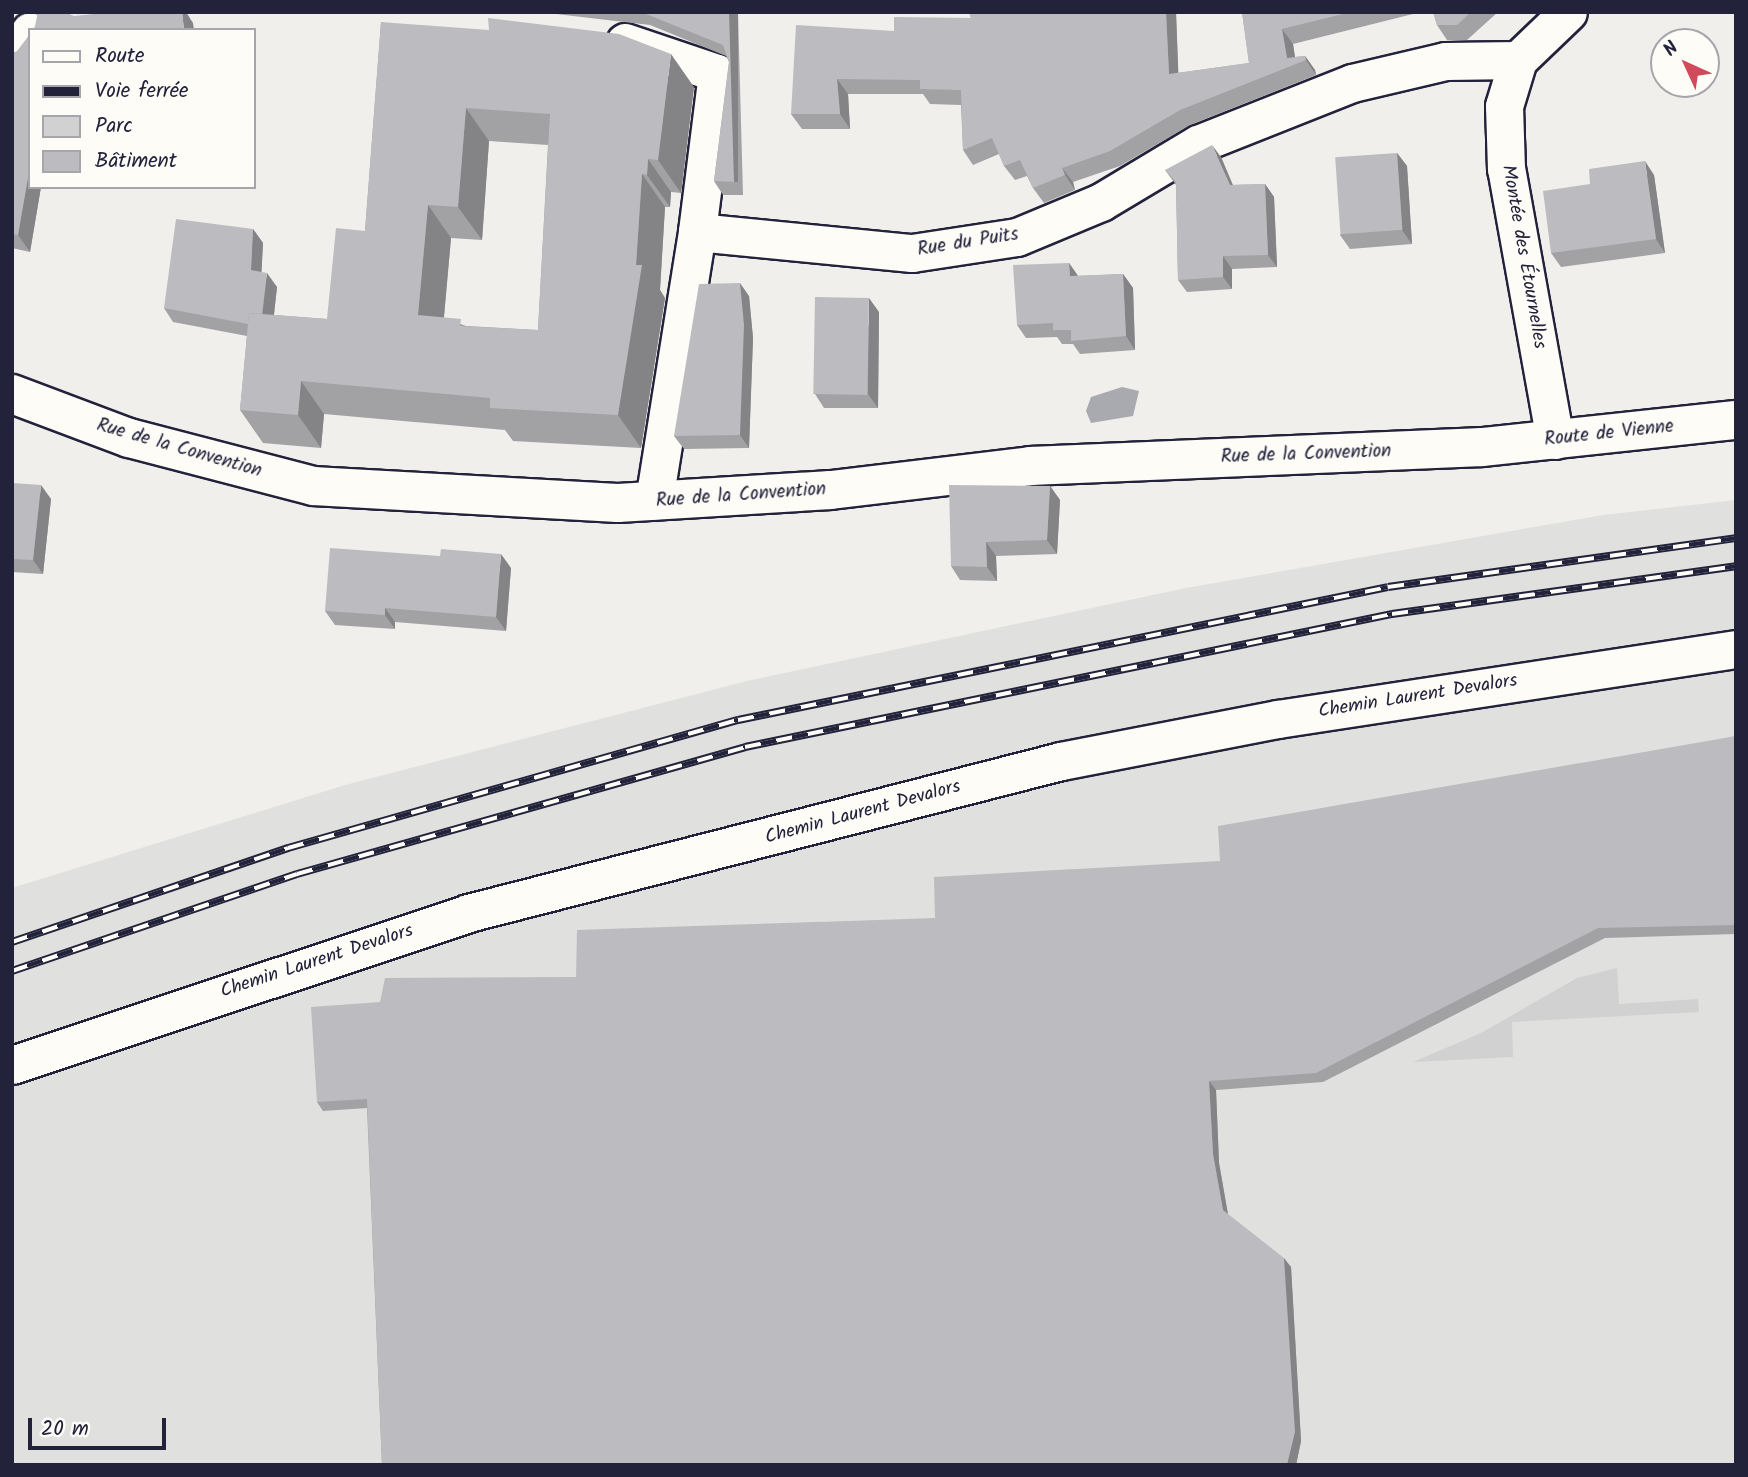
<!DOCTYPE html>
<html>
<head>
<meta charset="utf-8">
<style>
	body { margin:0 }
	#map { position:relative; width:1748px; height:1477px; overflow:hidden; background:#f0efec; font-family:Kalam,sans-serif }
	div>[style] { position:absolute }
	.built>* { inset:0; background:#e0e0df }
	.green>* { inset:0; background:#d2d1d1 }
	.water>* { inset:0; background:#a9a9b0 }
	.roads { filter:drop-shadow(2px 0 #22223b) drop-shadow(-2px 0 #22223b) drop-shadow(0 2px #22223b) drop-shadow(0 -2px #22223b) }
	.minor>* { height:37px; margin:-18.5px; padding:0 18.5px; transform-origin:18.5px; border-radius:18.5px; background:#fdfcf7 }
	.tertiary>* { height:38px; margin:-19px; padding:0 19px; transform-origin:19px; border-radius:19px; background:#fdfcf7 }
	.rail>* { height:8px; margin-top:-4px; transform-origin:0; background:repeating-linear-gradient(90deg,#fdfcf7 0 16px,#22223b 0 32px); box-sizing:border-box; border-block:2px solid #22223b }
	.wall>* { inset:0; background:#a2a2a5 }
	.shaded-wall>* { inset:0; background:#848486; transform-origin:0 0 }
	.building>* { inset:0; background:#bcbcc0; transform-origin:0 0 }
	span { translate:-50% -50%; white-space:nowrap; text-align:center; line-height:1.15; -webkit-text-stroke:6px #fdfcf7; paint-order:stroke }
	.street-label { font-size:19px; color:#22223b }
	.frame { position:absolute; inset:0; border:14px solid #22223b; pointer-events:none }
	.legend { position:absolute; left:28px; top:28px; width:228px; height:161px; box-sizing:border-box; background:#fdfcf7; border:2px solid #a5a5ac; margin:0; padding:9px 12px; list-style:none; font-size:21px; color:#22223b }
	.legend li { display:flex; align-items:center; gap:14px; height:35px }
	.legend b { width:35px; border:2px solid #a5a5ac }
	.north { position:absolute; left:1650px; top:28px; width:70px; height:70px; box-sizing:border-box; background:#fdfcf7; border:2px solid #a5a5ac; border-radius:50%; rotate:315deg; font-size:19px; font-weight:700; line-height:28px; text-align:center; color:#22223b }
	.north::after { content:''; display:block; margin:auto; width:24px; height:32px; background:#d1495b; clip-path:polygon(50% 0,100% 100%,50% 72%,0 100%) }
	.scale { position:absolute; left:28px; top:1418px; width:138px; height:32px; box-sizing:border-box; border:4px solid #22223b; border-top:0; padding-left:9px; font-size:21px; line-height:24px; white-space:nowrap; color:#22223b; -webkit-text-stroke:5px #fdfcf7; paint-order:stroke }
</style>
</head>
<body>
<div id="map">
	<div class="built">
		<i style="clip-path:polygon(1736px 500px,1736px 1465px,12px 1465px,12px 888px,345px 785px,747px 681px,1186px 588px,1603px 515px)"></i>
	</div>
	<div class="green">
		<i style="clip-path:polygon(1617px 968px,1619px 1004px,1698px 999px,1699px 1012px,1512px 1022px,1513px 1057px,1413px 1062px,1481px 1033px,1577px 978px)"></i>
	</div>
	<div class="water">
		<i style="clip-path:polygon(1122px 387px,1139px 391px,1133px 416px,1091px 423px,1086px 411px,1091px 397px)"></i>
	</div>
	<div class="roads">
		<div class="minor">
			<i style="left:625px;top:42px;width:97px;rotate:18.6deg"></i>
			<i style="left:717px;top:73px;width:160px;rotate:97.2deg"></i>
			<i style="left:697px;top:232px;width:272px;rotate:99.1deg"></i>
			<i style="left:12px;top:55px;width:30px;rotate:-53deg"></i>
			<i style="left:697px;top:232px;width:216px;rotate:5.6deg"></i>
			<i style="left:912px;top:253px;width:106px;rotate:-8.7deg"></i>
			<i style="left:1017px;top:237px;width:91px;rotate:-22.6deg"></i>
			<i style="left:1101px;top:202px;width:113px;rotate:-30.9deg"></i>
			<i style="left:1198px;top:144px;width:166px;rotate:-21.6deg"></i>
			<i style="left:1352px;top:83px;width:96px;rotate:-13.3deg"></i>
			<i style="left:1445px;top:61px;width:73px;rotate:-0.8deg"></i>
			<i style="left:1555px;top:440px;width:275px;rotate:-100.2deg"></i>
			<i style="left:1506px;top:169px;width:63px;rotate:-91.8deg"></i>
			<i style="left:1504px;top:106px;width:48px;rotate:-73.1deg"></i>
			<i style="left:1518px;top:60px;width:69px;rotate:-43.8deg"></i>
			<i style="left:12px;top:1065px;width:481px;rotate:-18.4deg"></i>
			<i style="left:468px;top:913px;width:612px;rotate:-14.38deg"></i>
			<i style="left:1061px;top:761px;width:221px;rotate:-11deg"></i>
			<i style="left:1278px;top:719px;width:463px;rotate:-8.7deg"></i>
		</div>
		<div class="tertiary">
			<i style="left:12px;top:394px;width:125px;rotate:20.6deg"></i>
			<i style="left:129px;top:438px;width:190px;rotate:14.6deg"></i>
			<i style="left:313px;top:486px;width:305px;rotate:3.2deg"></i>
			<i style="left:618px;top:503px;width:213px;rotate:-3.5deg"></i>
			<i style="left:831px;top:490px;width:201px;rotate:-6.8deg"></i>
			<i style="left:1031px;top:466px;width:451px;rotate:-2.4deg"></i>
			<i style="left:1482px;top:447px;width:255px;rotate:-6.1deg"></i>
		</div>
	</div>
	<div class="rail">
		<i style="left:12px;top:942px;width:292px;rotate:-18.8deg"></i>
		<i style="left:288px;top:848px;width:468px;rotate:-15.9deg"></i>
		<i style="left:738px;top:720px;width:663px;rotate:-11.56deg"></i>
		<i style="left:1388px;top:587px;width:351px;rotate:-8deg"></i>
		<i style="left:12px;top:971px;width:301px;rotate:-18.8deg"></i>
		<i style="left:297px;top:874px;width:466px;rotate:-15.8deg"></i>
		<i style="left:745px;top:747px;width:661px;rotate:-11.62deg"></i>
		<i style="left:1392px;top:614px;width:347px;rotate:-7.9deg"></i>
	</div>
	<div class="wall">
		<i style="clip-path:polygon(539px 12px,738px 12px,743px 195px,723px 195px,714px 181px,729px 62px,726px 56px,650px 25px)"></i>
		<i style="clip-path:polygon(969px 12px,1176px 12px,1178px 73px,1249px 63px,1242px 12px,1421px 12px,1293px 44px,1295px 57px,1305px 56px,1315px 70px,1316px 75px,1190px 125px,1120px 166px,1073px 182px,1075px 190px,1044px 203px,1033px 188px,1027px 176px,1015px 180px,1004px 166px,999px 154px,973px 165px,963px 150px,961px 105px,930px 104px,923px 94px,848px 94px,850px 129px,802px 129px,791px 114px,894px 31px,971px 18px)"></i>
		<i style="clip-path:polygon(1433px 12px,1498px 12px,1467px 40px,1447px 40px,1437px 25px)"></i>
		<i style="clip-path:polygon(evenodd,381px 22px,694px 87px,681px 193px,671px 192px,670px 207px,665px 207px,660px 290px,665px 298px,641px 448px,513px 441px,505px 430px,324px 414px,321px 448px,263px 443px,240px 410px,247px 336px,173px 322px,164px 308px,253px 229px,263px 243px,261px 272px,277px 287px,274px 315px,327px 319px,365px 231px,381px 22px,489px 141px,548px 145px,538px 330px,466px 326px,444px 318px,451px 238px,482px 240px,489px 141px)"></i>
		<i style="clip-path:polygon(12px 53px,30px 187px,41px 187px,30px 252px,12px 248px)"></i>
		<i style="clip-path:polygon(1397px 153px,1407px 166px,1412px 244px,1350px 249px,1340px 235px)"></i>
		<i style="clip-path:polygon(1221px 157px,1233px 185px,1265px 184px,1274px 197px,1277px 267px,1232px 269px,1232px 289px,1187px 292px,1178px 280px,1176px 185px,1165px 170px)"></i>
		<i style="clip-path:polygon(1654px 175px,1665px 253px,1561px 267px,1551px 253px,1590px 184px)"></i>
		<i style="clip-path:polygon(1069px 263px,1078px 276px,1123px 274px,1133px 288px,1135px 350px,1080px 354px,1073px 344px,1062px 344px,1057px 337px,1026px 338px,1017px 325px)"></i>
		<i style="clip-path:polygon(749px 296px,753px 338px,749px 448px,684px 449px,674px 436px)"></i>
		<i style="clip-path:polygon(879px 312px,878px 408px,824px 408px,815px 394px)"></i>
		<i style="clip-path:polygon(12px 483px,51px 499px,43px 574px,12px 572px)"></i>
		<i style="clip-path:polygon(1050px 486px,1060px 500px,1057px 554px,996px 556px,997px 581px,960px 580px,951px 566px)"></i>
		<i style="clip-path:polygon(511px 568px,506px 631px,395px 622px,395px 629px,335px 625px,325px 611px)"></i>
		<i style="clip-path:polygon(1736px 736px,1736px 934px,1605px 938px,1323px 1082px,1216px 1090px,1219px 1163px,1228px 1215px,1291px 1267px,1301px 1441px,1296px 1465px,382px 1465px,367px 1108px,323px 1111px,317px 1102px,380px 1002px,576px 977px,935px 918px,1220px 861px)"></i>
	</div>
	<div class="shaded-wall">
		<i style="clip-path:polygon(182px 12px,186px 12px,193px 23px,194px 30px,184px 30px)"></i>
		<i style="left:729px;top:12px;width:9px;height:170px"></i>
		<i style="clip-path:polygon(1166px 12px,1176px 12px,1179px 89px,1169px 74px)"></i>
		<i style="clip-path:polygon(1282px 29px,1293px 44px,1296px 64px,1287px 58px)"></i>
		<i style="clip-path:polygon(671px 54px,694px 87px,681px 193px,658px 160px)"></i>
		<i style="clip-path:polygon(1305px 56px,1315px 70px,1316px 75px,1306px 60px)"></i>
		<i style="clip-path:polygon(837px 79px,848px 94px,850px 129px,840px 114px)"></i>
		<i style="clip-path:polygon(466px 108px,489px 141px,482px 240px,458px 207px)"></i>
		<i style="clip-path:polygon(1212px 145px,1221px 157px,1238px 198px,1230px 185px)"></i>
		<i style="clip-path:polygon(1397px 153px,1407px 166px,1412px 244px,1402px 230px)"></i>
		<i style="clip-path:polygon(648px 159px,671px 192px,670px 207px,647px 175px)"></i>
		<i style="clip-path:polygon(1645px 161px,1654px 175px,1665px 253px,1656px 239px)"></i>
		<i style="clip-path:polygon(30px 166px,30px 187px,41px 187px,30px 252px,18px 235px)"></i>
		<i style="clip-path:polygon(1062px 168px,1073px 182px,1075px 190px,1065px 175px)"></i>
		<i style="clip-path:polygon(642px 174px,665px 207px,660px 290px,665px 298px,641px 448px,618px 415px,636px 265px)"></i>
		<i style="clip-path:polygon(1265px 184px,1274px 197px,1277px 267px,1268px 255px)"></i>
		<i style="clip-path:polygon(428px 205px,451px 238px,441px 348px,418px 315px)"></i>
		<i style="clip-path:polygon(253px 229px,263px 243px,261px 284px,251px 270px)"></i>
		<i style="clip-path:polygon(1223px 256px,1232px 269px,1232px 289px,1223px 277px)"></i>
		<i style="clip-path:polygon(1069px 263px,1078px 276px,1070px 276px)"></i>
		<i style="clip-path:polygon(267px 273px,277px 287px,271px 340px,261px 326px)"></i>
		<i style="clip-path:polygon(1123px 274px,1133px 288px,1135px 350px,1126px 336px)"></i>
		<i style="clip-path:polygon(740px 283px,749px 296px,753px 338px,749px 448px,740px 435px)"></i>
		<i style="clip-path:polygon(869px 298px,879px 312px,878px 408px,868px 394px)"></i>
		<i style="clip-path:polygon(301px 381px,324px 414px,321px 448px,298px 415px)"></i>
		<i style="clip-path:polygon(41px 485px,51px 499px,43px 574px,33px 560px)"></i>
		<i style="clip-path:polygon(1050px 486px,1060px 500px,1057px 554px,1047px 540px)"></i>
		<i style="clip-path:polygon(986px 542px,996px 556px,997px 581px,987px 567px)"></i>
		<i style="clip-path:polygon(501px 554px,511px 568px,506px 631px,496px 617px)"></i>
		<i style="clip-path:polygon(385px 608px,395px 622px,395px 629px,385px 615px)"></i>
		<i style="clip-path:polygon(1209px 1081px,1216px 1090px,1219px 1163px,1229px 1220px,1223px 1210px,1213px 1154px)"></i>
		<i style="clip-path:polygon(1284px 1258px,1291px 1267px,1301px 1441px,1296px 1465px,1287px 1465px)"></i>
	</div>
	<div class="building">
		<i style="clip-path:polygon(38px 12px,65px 12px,74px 16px,112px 12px,182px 12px,184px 30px,33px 30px,35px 26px)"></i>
		<i style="clip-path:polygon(641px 12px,729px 12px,734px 182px,714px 181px,729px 62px,723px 45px)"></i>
		<i style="clip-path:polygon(969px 12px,1166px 12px,1169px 74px,1249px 63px,1242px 12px,1351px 12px,1282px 29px,1287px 58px,1305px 56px,1306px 60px,1180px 110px,1110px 151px,1062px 168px,1065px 175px,1033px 188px,1020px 160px,1004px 166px,992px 138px,963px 150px,961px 90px,920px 89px,920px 80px,837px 79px,840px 114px,791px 114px,796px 25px,894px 31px,894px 17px,971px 18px)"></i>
		<i style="clip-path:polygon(1433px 12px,1471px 12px,1457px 25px,1437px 25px)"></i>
		<i style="clip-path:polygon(evenodd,488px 18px,619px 34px,671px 54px,658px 160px,648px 159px,647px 175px,642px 174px,636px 265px,642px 265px,618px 415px,490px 408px,490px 398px,301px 381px,298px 415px,240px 410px,249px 313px,327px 319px,336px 228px,365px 231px,381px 22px,489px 30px,488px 18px,466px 108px,550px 114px,538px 330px,460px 326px,461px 319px,418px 315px,428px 205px,458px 207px,466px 108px)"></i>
		<i style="clip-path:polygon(30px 34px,30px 166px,18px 235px,12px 234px,12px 53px,17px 51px)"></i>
		<i style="clip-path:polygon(1212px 145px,1230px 185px,1265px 184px,1268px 255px,1223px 256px,1223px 277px,1178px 280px,1176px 182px,1165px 170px)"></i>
		<i style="left:1397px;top:153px;width:77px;height:62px;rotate:86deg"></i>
		<i style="clip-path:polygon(1645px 161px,1656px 239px,1551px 253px,1543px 191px,1590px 184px,1589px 169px)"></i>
		<i style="clip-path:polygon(176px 219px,253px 229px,251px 270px,267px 273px,262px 314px,249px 313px,248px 324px,164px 308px)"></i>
		<i style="clip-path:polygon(1069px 263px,1070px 276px,1123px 274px,1126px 336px,1071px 341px,1071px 330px,1053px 330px,1053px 323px,1017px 325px,1013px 265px)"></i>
		<i style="clip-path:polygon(740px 283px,744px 325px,740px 435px,674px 436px,699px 284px)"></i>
		<i style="left:815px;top:297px;width:54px;height:97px;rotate:1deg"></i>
		<i style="clip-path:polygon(12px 483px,41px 485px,33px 560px,12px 559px)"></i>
		<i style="clip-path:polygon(949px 485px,1050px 486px,1047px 540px,986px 542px,987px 567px,951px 566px)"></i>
		<i style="clip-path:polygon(330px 548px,440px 556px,441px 549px,501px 554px,496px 617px,385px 608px,385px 615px,325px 611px)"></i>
		<i style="clip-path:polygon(1736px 736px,1736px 925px,1598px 928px,1316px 1073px,1209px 1081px,1213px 1154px,1223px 1210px,1284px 1258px,1295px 1432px,1287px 1465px,382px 1465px,367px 1099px,317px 1102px,311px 1007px,380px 1002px,385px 978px,576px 977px,577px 930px,935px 918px,934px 877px,1220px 861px,1218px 826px)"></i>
	</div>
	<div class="street-label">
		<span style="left:968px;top:243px;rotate:-9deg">Rue du Puits</span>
		<span style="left:1523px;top:257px;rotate:80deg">Montée des Étournelles</span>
		<span style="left:1609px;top:434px;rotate:-6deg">Route de Vienne</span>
		<span style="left:179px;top:449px;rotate:16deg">Rue de la Convention</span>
		<span style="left:1306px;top:455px;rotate:-2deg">Rue de la Convention</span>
		<span style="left:741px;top:496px;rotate:-4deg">Rue de la Convention</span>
		<span style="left:1418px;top:697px;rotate:-9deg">Chemin Laurent Devalors</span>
		<span style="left:863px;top:813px;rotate:-15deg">Chemin Laurent Devalors</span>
		<span style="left:317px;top:962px;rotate:-18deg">Chemin Laurent Devalors</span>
	</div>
	<div class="frame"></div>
	<ul class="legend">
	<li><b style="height:9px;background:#fdfcf7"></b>Route</li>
	<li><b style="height:9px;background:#22223b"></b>Voie ferrée</li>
	<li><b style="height:19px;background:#d2d1d1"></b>Parc</li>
	<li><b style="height:19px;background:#bcbcc0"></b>Bâtiment</li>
	</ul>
	<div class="north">N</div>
	<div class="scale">20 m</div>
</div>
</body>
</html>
